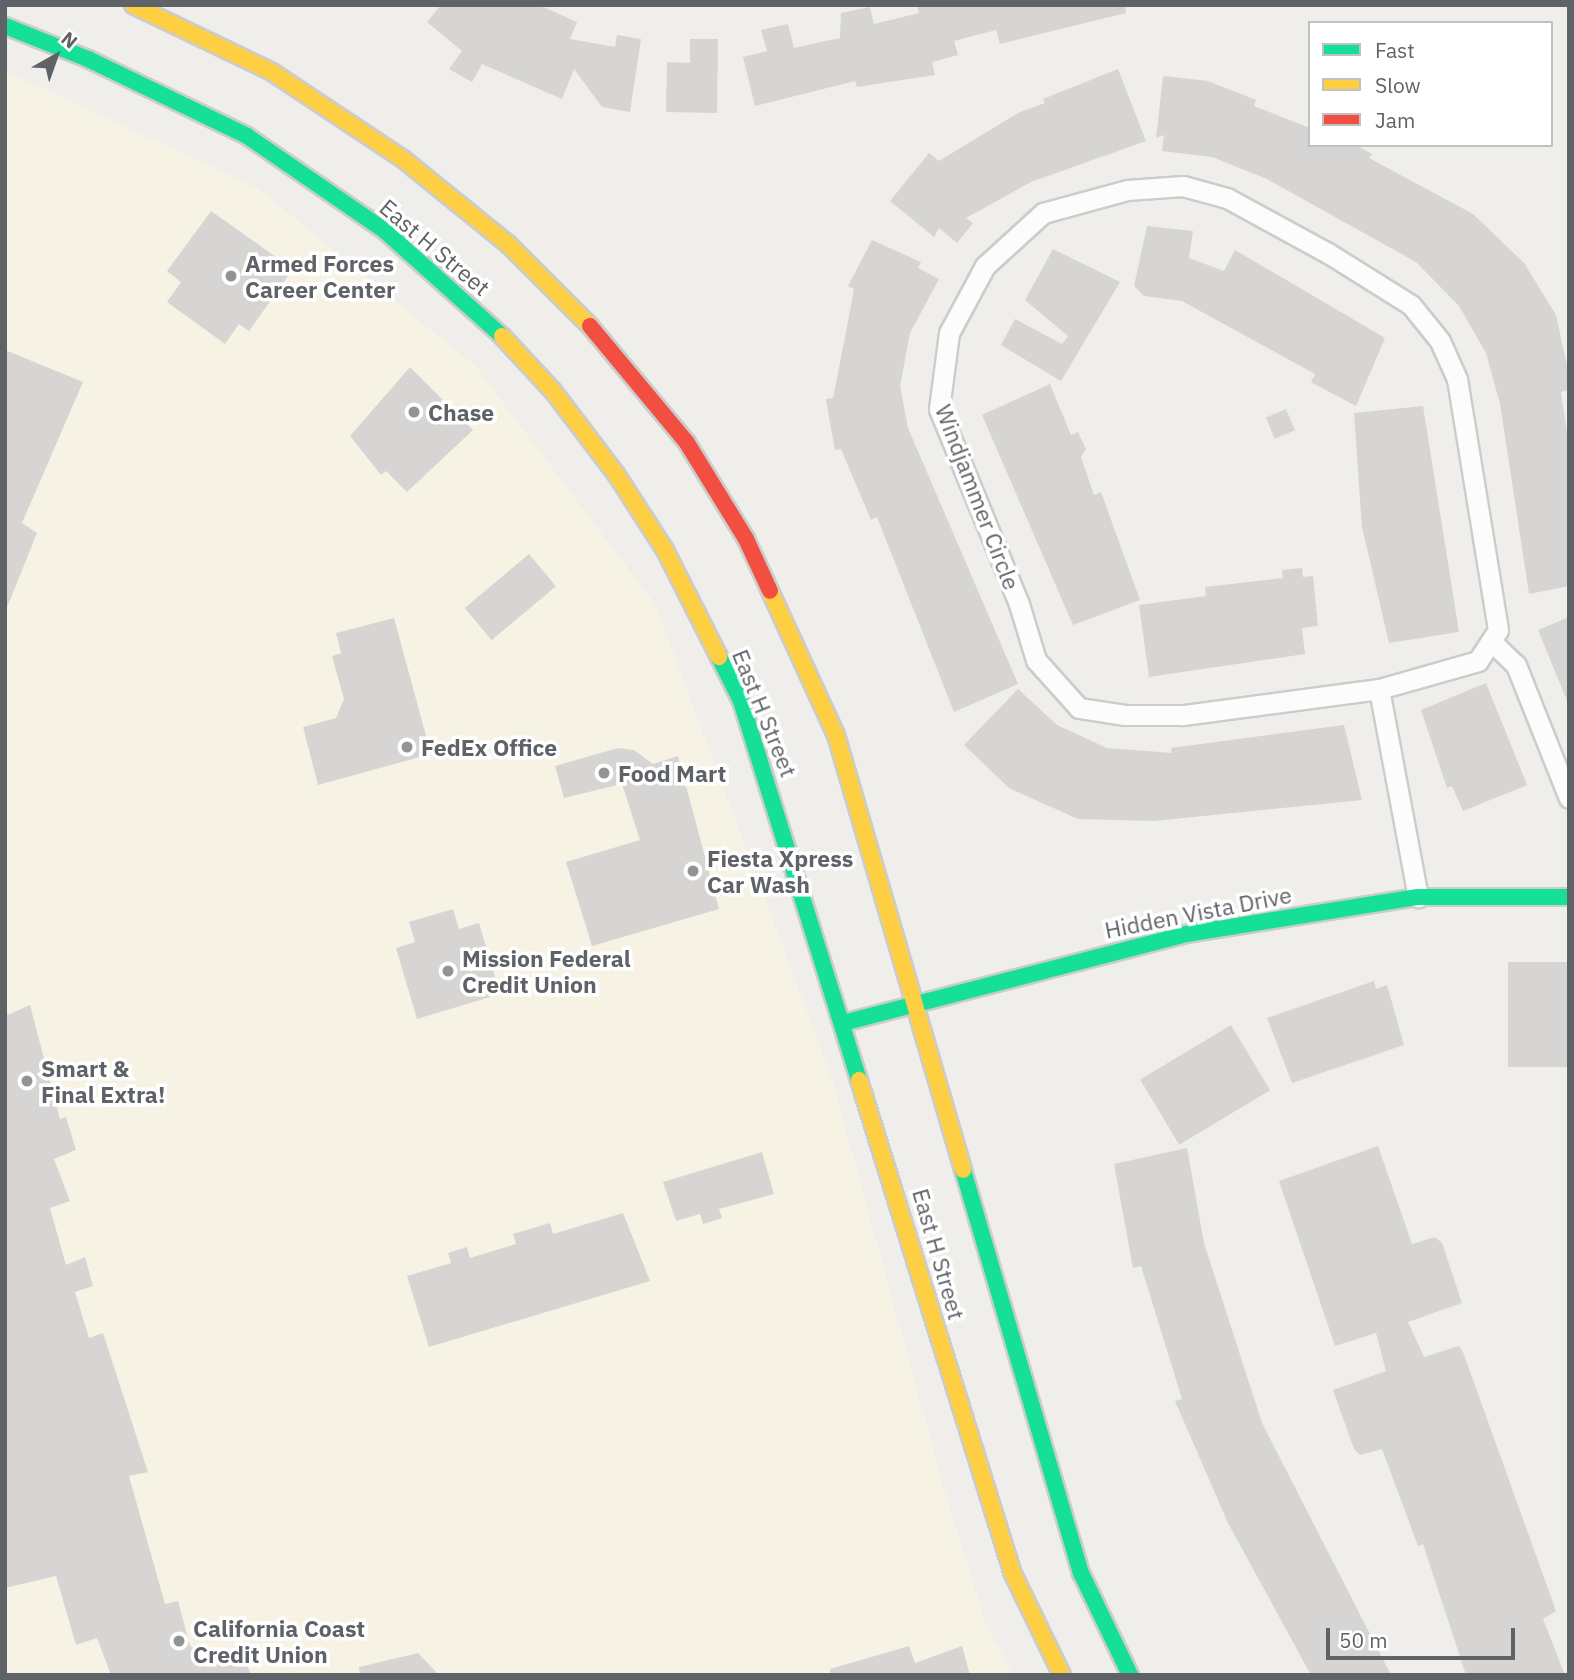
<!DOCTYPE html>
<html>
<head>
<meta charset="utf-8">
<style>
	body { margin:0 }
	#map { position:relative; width:1574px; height:1680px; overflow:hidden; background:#efeeea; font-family:"IBM Plex Sans",sans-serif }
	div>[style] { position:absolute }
	.commercial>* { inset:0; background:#f7f3e4 }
	.building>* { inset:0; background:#d6d5d3; transform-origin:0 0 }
	.roads { filter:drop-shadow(2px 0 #cbcccc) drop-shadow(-2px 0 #cbcccc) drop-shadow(0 2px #cbcccc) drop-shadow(0 -2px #cbcccc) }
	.street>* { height:19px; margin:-9.5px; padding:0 9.5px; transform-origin:9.5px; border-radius:9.5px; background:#fdfcfc }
	.fast>* { height:16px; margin:-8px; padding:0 8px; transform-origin:8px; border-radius:8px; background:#16e098 }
	.slow>* { height:16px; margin:-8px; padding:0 8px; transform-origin:8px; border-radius:8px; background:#ffcf43 }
	.jam>* { height:16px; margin:-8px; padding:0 8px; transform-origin:8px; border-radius:8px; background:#f24e42 }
	.dots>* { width:19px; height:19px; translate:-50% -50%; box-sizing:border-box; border:4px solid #fff; border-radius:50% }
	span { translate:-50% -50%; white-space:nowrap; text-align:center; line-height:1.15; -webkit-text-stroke:7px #fff; paint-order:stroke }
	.street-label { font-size:23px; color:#5f6368 }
	.poi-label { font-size:23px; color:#5f6368; font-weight:700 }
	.left { translate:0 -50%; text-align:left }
	.frame { position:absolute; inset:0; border:7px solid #5f6368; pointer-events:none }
	.legend { position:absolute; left:1308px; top:21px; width:245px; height:126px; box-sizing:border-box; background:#fff; border:2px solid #bfc1c3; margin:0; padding:9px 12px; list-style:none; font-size:21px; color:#5f6368 }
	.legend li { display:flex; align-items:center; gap:14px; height:35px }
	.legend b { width:35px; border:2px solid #bfc1c3 }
	.north { position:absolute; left:21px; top:21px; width:70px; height:70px; -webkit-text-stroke:5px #fff; paint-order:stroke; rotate:40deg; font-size:19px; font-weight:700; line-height:28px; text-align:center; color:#5f6368 }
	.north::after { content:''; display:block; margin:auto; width:24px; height:32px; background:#5f6368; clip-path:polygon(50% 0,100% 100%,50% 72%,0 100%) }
	.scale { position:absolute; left:1326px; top:1628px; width:189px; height:32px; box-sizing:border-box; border:4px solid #5f6368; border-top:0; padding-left:9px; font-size:21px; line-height:24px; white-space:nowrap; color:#5f6368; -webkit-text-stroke:5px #fff; paint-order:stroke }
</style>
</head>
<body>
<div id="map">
	<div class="commercial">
		<i style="clip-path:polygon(5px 71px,256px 187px,475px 366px,655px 604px,832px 1079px,944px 1489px,987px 1628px,1014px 1675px,5px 1675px)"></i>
	</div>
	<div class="building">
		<i style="clip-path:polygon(441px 5px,539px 5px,577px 22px,570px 39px,615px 47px,617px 35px,641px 39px,630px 112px,602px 107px,574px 69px,562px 99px,482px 64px,472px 82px,449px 69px,462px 51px,427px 22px)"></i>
		<i style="clip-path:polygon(917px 5px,1125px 5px,1126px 13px,1000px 44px,996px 30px,954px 41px,958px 55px,932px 62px,935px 75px,857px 87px,855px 81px,755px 106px,743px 57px,767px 51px,761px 30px,788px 24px,794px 48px,840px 38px,841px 13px,870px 7px,874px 24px,919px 13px)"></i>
		<i style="clip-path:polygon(690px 39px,718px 39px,717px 113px,666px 112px,667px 62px,690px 63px)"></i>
		<i style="clip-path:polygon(1118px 69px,1146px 141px,1031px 182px,966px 218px,973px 223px,957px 243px,939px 228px,934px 237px,890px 201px,929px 153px,939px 161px,1018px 113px,1045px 103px,1043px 99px)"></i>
		<i style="clip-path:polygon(1163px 76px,1208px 81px,1256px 100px,1254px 106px,1310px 128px,1310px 145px,1356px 145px,1372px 154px,1369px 158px,1473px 214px,1524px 263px,1556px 315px,1569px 375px,1569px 390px,1561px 392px,1569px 446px,1569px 586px,1529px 594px,1500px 404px,1486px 353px,1459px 306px,1416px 262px,1267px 179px,1212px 157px,1162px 151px,1164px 135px,1156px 138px)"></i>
		<i style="clip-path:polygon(211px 211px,293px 269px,249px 331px,239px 324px,225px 344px,167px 302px,181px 282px,167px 271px)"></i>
		<i style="clip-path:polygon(1147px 226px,1193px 231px,1189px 258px,1224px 271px,1235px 250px,1385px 338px,1356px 406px,1311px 382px,1315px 374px,1182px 301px,1144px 296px,1134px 286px)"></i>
		<i style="clip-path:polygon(872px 240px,921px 262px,918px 268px,939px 279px,910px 333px,900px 386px,908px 428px,1018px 684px,954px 712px,877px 517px,871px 520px,841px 449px,835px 450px,830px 423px,826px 399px,833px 398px,847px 327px,854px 289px,848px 286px)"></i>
		<i style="clip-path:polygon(1053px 249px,1120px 282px,1061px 381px,1001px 345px,1015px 319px,1062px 344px,1068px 336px,1025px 300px)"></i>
		<i style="clip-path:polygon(5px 350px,83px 382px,22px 523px,37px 533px,6px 610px)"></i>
		<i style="clip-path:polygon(410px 367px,473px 430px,407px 492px,386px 471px,381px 475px,350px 436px)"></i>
		<i style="clip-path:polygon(1050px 384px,1071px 435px,1078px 432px,1086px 449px,1081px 457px,1094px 495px,1101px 492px,1140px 600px,1073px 625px,982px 415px)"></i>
		<i style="clip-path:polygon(1423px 406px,1459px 632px,1389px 643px,1362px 527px,1354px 413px)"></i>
		<i style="left:1286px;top:409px;width:23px;height:22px;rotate:67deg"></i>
		<i style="left:529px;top:554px;width:42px;height:84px;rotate:50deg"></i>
		<i style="clip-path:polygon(1302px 568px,1303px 577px,1313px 576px,1318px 626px,1302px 628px,1305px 654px,1149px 677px,1139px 605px,1206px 596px,1205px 587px,1283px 578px,1282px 570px)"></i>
		<i style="clip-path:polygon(1569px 617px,1569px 703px,1568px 703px,1538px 630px)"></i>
		<i style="clip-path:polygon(394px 618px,431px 754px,318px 785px,303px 727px,336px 718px,344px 699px,332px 656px,341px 653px,336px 633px)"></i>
		<i style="clip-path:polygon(1486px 683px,1527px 785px,1463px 811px,1452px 786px,1447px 788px,1421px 710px)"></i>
		<i style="clip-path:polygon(1018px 689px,1057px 725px,1107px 748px,1172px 753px,1171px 748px,1344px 725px,1362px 800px,1154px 821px,1078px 819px,1009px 788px,964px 745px)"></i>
		<i style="clip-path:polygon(618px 748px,634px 750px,653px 764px,678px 756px,719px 909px,592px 946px,566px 862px,640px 840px,622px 784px,564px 798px,555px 766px)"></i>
		<i style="clip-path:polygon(453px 909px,459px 929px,479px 923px,500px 994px,417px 1019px,396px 948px,415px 942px,409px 922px)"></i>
		<i style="left:1569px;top:962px;width:105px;height:61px;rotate:90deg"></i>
		<i style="clip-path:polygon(1374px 981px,1376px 989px,1387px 985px,1404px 1045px,1292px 1083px,1267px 1018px)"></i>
		<i style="clip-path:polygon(30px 1005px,60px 1119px,66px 1117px,76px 1150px,54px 1159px,70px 1201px,50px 1208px,66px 1265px,85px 1257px,93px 1286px,75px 1292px,89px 1338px,103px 1333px,148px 1472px,129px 1476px,165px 1604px,178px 1601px,190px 1646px,213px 1658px,228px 1650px,243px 1655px,251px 1675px,111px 1675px,97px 1638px,76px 1645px,56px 1576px,5px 1588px,5px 1016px)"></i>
		<i style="left:1231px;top:1025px;width:76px;height:106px;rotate:59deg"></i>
		<i style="clip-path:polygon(1378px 1146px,1412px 1244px,1435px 1237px,1442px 1243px,1462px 1303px,1408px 1322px,1424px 1357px,1459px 1346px,1463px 1352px,1556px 1611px,1543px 1619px,1565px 1675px,1466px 1675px,1423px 1544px,1418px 1546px,1382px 1449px,1360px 1455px,1354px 1449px,1333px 1390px,1386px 1371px,1376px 1333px,1335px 1346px,1279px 1181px)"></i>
		<i style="clip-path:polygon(1187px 1148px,1204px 1243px,1262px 1423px,1391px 1675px,1311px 1675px,1228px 1523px,1175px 1401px,1182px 1399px,1141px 1266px,1133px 1268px,1114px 1164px)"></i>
		<i style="clip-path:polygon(762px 1152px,774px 1194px,719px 1209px,722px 1218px,703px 1224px,700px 1214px,676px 1221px,663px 1182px)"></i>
		<i style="clip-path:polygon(623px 1213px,650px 1281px,429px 1347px,407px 1276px,451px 1263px,448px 1253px,467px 1247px,470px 1258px,516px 1244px,513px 1234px,550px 1223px,553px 1234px)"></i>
		<i style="clip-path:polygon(909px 1646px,915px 1663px,962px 1646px,970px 1675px,831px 1675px,830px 1669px)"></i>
		<i style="clip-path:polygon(418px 1653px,439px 1675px,360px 1675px,359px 1667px)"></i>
	</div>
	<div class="roads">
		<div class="street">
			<i style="left:1183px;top:186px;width:46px;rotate:15.3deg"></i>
			<i style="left:1227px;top:198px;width:115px;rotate:28.6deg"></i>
			<i style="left:1328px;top:253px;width:98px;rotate:32.1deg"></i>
			<i style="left:1411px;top:305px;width:46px;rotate:51.1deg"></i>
			<i style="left:1440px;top:341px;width:42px;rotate:65.9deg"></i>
			<i style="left:1457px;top:379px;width:254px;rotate:80.7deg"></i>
			<i style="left:1498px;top:630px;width:37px;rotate:123deg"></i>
			<i style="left:1478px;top:661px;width:103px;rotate:164.2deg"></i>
			<i style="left:1379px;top:689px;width:198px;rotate:172.4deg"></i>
			<i style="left:1183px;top:715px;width:58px;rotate:180deg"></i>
			<i style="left:1125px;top:715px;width:47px;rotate:-171.3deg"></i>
			<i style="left:1079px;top:708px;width:64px;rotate:-131.9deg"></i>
			<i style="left:1036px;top:660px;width:59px;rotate:-106.9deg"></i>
			<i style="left:1019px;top:604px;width:211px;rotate:-112.3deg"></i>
			<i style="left:939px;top:409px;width:77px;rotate:-82.5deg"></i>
			<i style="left:949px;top:333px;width:76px;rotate:-61.8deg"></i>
			<i style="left:985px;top:266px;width:79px;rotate:-42.4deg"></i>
			<i style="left:1043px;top:213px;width:87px;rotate:-15.3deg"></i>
			<i style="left:1127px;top:190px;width:56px;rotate:-4.1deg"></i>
			<i style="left:1493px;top:643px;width:32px;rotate:44deg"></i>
			<i style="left:1516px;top:665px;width:143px;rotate:68.3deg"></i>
			<i style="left:1379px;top:689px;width:212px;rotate:79.4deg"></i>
		</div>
		<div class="fast">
			<i style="left:5px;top:26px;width:89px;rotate:21.7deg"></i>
			<i style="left:88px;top:59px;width:177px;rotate:25.8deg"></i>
			<i style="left:247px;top:136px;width:168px;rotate:34.5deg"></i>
			<i style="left:385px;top:231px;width:157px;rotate:41.9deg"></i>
			<i style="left:719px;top:657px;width:49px;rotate:63.4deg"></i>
			<i style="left:741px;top:701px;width:397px;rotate:72.7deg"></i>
			<i style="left:843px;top:1023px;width:354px;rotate:-14.5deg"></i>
			<i style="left:1186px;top:934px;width:235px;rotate:-9.1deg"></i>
			<i style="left:1418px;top:897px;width:151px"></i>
			<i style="left:963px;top:1170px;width:420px;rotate:73.7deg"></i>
			<i style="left:1081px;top:1573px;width:113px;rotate:64.3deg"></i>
		</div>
		<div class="slow">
			<i style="left:133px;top:5px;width:154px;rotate:25.7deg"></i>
			<i style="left:272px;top:72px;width:157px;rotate:33.6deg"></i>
			<i style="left:403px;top:159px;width:135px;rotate:39deg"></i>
			<i style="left:508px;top:244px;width:116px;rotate:45deg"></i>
			<i style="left:502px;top:336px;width:75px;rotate:47.2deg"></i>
			<i style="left:553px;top:391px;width:104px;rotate:52.8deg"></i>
			<i style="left:616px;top:474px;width:90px;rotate:57.2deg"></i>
			<i style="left:665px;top:550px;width:120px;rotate:63.2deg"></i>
			<i style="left:770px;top:591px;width:158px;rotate:65.4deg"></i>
			<i style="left:836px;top:735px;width:453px;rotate:73.7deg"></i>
			<i style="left:859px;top:1080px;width:517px;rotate:72.69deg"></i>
			<i style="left:1013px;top:1574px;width:112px;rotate:64.1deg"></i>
		</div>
		<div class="jam">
			<i style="left:590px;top:326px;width:152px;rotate:50.3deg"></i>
			<i style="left:687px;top:443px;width:113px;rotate:58.4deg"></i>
			<i style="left:746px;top:539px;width:57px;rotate:65.2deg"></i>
		</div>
	</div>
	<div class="dots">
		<i style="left:231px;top:276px;background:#919496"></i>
		<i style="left:414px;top:412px;background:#919496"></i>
		<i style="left:407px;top:747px;background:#919496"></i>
		<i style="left:604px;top:773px;background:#919496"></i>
		<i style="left:693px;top:871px;background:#919496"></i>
		<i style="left:448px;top:971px;background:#919496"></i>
		<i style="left:27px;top:1081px;background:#919496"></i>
		<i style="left:179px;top:1641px;background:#919496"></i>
	</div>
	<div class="street-label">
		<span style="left:435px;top:247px;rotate:40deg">East H Street</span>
		<span style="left:978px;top:497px;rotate:69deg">Windjammer Circle</span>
		<span style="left:765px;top:713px;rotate:68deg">East H Street</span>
		<span style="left:1198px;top:912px;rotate:-11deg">Hidden Vista Drive</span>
		<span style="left:939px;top:1254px;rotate:74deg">East H Street</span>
	</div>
	<div class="poi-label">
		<span class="left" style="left:245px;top:276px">Armed Forces<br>Career Center</span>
		<span class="left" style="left:428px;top:412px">Chase</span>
		<span class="left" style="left:421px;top:747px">FedEx Office</span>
		<span class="left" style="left:618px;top:773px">Food Mart</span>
		<span class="left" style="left:707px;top:871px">Fiesta Xpress<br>Car Wash</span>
		<span class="left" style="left:462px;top:971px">Mission Federal<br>Credit Union</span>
		<span class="left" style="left:41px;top:1081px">Smart &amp;<br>Final Extra!</span>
		<span class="left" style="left:193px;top:1641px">California Coast<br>Credit Union</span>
	</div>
	<div class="frame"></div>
	<ul class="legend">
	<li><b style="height:9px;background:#16e098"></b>Fast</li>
	<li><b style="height:9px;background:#ffcf43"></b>Slow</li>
	<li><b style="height:9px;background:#f24e42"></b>Jam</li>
	</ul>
	<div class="north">N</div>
	<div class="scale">50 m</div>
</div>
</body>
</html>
